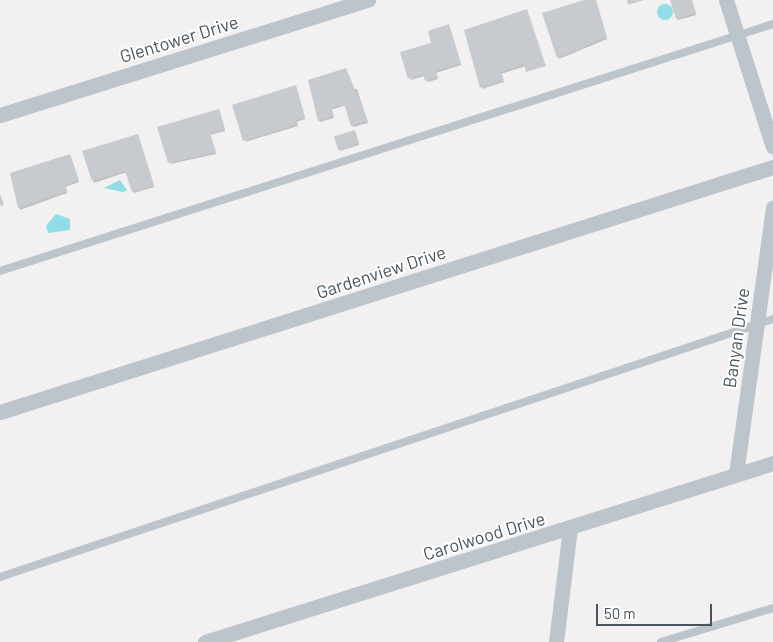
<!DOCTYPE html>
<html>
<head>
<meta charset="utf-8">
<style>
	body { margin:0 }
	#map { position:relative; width:773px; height:642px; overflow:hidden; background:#f2f0f0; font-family:Barlow,sans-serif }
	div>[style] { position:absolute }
	.water>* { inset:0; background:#91dde7 }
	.round { border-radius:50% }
	.shadow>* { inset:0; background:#0003 }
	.building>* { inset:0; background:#c7cbcf; transform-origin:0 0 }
	.service>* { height:8px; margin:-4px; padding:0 4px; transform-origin:4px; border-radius:4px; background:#bcc5cc }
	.minor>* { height:15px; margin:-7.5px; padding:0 7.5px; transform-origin:7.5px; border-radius:7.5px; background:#bcc5cc }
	span { translate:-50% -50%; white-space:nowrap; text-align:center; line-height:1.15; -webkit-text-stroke:4px #fff; paint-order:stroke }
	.street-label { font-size:18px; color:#49555c }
	.scale { position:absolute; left:596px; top:604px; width:116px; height:22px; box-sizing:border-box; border:2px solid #49555c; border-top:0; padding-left:6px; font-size:15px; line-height:18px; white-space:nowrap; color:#49555c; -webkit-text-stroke:4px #fff; paint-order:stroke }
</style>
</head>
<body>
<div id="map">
	<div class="water">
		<i class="round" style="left:657px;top:4px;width:16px;height:16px"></i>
		<i style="clip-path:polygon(120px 180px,127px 190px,123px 192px,104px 188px)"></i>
		<i style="clip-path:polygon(56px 214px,70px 219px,70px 230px,48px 233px,46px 226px)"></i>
	</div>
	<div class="shadow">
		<i style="clip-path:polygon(588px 0,595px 0,607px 39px,559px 59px,544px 13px)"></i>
		<i style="clip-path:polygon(671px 0,691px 0,696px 15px,678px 20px)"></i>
		<i style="clip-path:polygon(527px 11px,526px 66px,501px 74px,504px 82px,482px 89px)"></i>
		<i style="clip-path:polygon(449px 28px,461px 65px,436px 73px,438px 79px,428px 82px,425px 76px,410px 80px)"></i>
		<i style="clip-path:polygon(310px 80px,357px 89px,368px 123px,353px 127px,346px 105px,331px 110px,334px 118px,320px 122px)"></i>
		<i style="clip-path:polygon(296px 88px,305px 119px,296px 122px,298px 126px,245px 142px)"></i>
		<i style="clip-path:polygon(220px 112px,225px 131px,210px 135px,216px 154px,170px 164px)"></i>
		<i style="clip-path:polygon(355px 133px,359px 145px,340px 151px,339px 149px)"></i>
		<i style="clip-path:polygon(138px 137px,154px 187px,134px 193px,127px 172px,94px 183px,84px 152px)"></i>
		<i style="clip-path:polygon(71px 157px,79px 182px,65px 187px,67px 193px,20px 210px,11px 174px)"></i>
	</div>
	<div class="building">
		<i style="clip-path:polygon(584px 0,596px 0,607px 37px,557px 58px,542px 13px)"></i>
		<i style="clip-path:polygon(627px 0,644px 0,628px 5px)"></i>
		<i style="clip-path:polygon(670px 0,692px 0,696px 13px,676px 19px)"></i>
		<i style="clip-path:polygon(527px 9px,546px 66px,526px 72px,524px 64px,501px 72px,504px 80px,480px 88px,464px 30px)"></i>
		<i style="clip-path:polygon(449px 24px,461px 63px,436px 71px,438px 77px,425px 81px,423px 74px,408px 79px,400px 52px,431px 43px,428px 31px)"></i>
		<i style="clip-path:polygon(346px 68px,368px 121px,351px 126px,344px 104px,331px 108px,334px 116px,318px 121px,308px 80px)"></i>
		<i style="clip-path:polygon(296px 85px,305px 117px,296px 120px,298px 124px,243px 141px,232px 105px)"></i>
		<i style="clip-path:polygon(219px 109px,225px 129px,210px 133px,216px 152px,168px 163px,157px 127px)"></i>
		<i style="left:355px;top:130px;width:14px;height:22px;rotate:73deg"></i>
		<i style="clip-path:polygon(138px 134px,154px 185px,132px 192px,125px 171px,92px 181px,82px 151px)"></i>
		<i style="clip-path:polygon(70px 154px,79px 180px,65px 185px,67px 191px,18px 208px,10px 173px)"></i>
		<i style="clip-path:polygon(0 194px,4px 205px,0 206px)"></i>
	</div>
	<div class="service">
		<i style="left:0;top:271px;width:812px;rotate:-17.72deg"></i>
		<i style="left:0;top:577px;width:815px;rotate:-18.46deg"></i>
		<i style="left:661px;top:642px;width:117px;rotate:-16.9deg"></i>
	</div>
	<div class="minor">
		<i style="left:726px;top:0;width:154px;rotate:72.3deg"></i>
		<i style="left:0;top:115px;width:386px;rotate:-17.4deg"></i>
		<i style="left:0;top:412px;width:811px;rotate:-17.59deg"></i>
		<i style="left:736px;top:474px;width:269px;rotate:-82.1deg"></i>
		<i style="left:205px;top:642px;width:596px;rotate:-17.49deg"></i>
		<i style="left:556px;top:642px;width:115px;rotate:-83deg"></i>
	</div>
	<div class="street-label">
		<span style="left:179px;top:39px;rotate:-17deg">Glentower Drive</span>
		<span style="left:381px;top:272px;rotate:-18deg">Gardenview Drive</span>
		<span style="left:736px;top:338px;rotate:-82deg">Banyan Drive</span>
		<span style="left:484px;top:536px;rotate:-17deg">Carolwood Drive</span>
	</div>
	<div class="scale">50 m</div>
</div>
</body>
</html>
